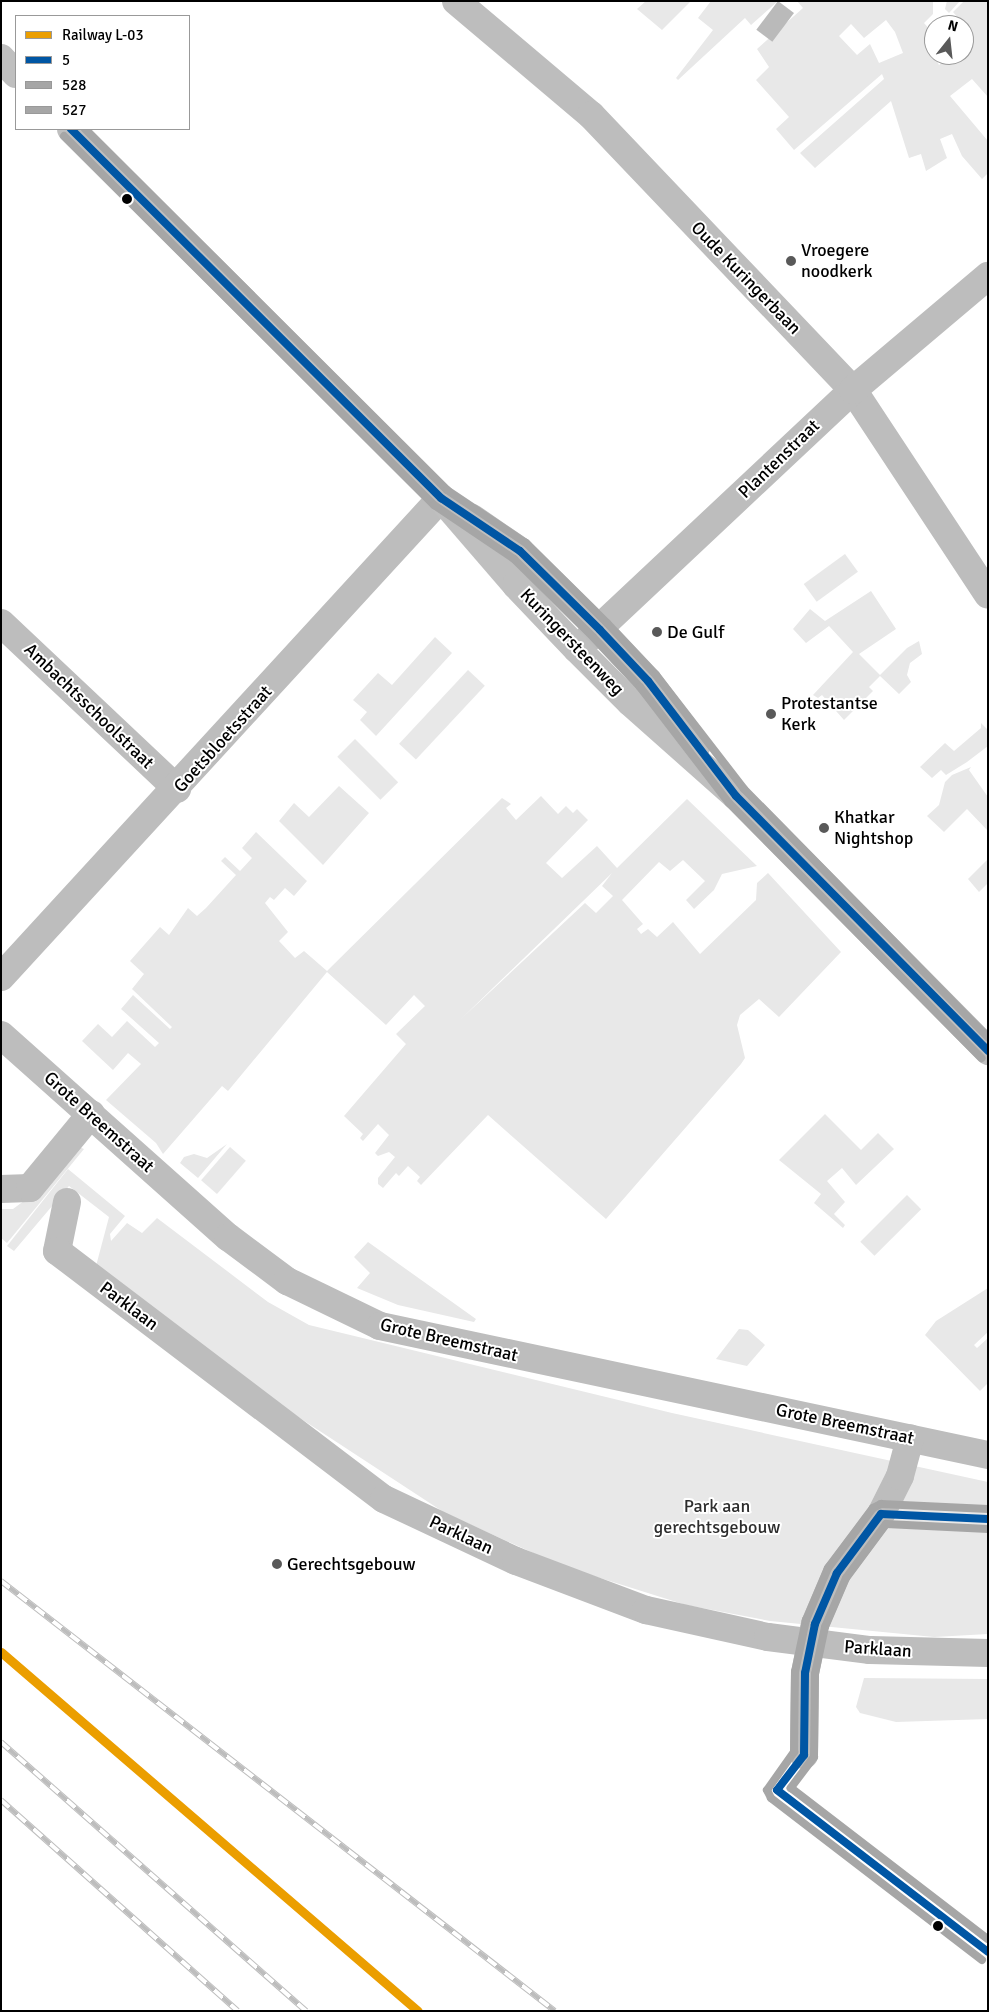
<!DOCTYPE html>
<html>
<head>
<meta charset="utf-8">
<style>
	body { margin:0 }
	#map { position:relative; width:989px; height:2012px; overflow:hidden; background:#fff; font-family:Signika,sans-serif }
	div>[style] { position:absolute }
	.green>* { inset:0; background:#e8e8e8; transform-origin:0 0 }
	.water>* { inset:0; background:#bababa; transform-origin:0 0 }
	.minor>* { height:28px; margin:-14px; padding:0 14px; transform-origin:14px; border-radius:14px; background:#bdbdbd }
	.secondary>* { height:28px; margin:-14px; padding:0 14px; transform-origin:14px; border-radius:14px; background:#bfbfbf }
	.rail>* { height:5.5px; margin-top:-2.75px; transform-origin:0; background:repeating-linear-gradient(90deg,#fff 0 11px,#bdbdbd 0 22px); box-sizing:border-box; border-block:1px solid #bdbdbd }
	.bus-1>* { height:8px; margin:-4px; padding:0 4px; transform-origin:4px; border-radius:4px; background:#0056a4 }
	.bus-2>* { height:8px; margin:-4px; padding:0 4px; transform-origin:4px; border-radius:4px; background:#a6a6a6 }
	.bus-3>* { height:8px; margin:-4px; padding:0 4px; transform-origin:4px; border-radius:4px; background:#a6a6a6 }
	.rail-1>* { height:9px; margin:-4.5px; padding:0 4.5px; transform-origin:4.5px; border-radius:4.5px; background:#eb9e00 }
	.dots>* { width:14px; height:14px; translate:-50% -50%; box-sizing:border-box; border:2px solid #fff; border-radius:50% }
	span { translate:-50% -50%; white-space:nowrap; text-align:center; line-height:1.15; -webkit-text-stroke:4px #fff; paint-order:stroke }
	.poi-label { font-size:18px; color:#000 }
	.left { translate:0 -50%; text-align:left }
	.street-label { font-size:18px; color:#000 }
	.park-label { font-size:18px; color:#2d2d2d }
	.frame { position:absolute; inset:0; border:2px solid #000; pointer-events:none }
	.legend { position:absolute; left:15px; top:15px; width:175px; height:115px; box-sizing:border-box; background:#fff; border:1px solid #999; margin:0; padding:6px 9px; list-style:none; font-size:15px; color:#000 }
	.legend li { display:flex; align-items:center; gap:10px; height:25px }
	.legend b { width:25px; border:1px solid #999 }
	.north { position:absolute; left:924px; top:15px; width:50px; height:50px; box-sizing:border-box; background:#fff; border:1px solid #999; border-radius:50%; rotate:16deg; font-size:14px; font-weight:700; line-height:20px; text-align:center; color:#000 }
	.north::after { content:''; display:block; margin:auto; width:18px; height:22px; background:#595959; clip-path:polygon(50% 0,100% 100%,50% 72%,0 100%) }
</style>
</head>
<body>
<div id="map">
	<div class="green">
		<i style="clip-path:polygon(646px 1px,691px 1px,662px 30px,637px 9px)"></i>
		<i style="clip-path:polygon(711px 1px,778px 1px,751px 25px,745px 18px,678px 80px,676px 78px,713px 30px,698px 18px)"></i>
		<i style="clip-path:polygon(evenodd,797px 1px,933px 1px,933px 14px,924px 23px,931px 31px,925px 37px,939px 65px,949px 55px,964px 55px,964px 40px,971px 33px,953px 12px,964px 1px,988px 1px,988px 97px,972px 79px,950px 96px,988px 141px,988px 173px,982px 179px,962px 156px,952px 134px,940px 139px,947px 158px,926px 171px,921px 154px,909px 158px,891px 101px,815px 168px,800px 153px,884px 79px,882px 74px,794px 150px,776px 129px,789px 117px,756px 80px,769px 67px,757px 49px,803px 8px,797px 1px,886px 20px,895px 32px,903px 53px,879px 63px,870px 44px,857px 55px,839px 36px,851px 24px,864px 38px,886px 20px)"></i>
		<i style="clip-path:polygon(947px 1px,960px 1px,949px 13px,945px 9px)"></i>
		<i style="left:845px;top:554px;width:22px;height:51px;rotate:54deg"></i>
		<i style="clip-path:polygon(871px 591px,896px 629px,859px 654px,880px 675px,907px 648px,919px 641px,922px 654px,910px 663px,907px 675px,911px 682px,899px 694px,880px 676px,869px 687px,873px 691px,844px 720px,822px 695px,818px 698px,813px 695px,853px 652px,829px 626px,806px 643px,793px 629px,810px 609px,825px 621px)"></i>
		<i style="clip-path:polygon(435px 637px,452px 653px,376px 736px,360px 720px,367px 712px,353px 700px,378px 673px,392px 685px)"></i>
		<i style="left:468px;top:670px;width:23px;height:101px;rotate:43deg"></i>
		<i style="clip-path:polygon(981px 723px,988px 730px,988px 746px,967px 762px,946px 775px,941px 770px,932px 778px,920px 767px,945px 743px,954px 751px,981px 728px)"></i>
		<i style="left:355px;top:739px;width:61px;height:25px;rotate:45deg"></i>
		<i style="clip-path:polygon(971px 767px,969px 770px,988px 797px,988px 831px,967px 809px,944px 832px,927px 816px,939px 805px,945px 782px,952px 775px)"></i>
		<i style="clip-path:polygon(339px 786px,369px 813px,323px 865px,279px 821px,294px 803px,309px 817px)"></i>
		<i style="clip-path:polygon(evenodd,541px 796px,558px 814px,566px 806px,573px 813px,577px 809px,588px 820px,546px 863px,562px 878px,597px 846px,617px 868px,687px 799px,757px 866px,722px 874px,714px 890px,694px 909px,686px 900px,705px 881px,683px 860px,670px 871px,659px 862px,622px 900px,643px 924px,637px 929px,641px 934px,648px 929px,657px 937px,673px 922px,700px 954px,756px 900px,757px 883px,768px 873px,841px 952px,779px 1017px,759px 999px,740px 1015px,737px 1025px,745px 1058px,741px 1064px,606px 1219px,488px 1115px,421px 1185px,417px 1181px,420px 1177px,408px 1166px,399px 1176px,396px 1173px,383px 1188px,378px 1184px,378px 1178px,395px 1157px,389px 1152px,378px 1156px,375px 1153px,389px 1135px,378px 1124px,363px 1141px,360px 1138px,363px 1134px,344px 1116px,406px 1044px,396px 1034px,425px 1006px,414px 995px,386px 1025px,327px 972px,228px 1091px,222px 1086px,163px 1154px,156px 1143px,106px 1100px,141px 1064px,128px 1053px,113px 1070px,82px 1041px,98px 1024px,112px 1037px,127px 1021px,155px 1047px,159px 1043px,121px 1009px,133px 995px,170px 1029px,172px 1027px,132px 989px,144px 974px,130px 961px,160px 927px,169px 935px,188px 908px,197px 916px,206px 908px,236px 875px,221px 861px,225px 857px,240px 871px,252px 858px,242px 848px,256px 832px,307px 881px,294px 896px,285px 888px,274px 900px,270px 897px,265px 903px,288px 932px,279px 941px,295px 958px,304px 951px,327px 971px,502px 798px,511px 804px,506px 808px,516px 820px,541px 796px,612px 873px,602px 886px,613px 896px,596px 913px,585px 903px,461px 1019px,612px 873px)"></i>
		<i style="clip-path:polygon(988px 859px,988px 883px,979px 892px,968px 879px)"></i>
		<i style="clip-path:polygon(825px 1114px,861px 1150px,878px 1133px,894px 1149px,856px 1185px,842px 1168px,827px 1181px,845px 1202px,834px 1214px,845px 1225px,843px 1228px,814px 1203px,821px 1194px,779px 1160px)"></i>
		<i style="clip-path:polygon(227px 1144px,198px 1178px,180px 1163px,184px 1157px,194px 1154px,207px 1158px)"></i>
		<i style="clip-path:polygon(77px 1146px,84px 1149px,7px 1243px,1px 1238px,1px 1209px,13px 1209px,36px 1192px)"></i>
		<i style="left:230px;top:1147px;width:21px;height:44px;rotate:41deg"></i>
		<i style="clip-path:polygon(68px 1169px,125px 1216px,110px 1234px,111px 1241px,127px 1223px,142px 1233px,157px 1218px,268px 1302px,309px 1325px,672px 1413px,988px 1482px,988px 1634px,934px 1637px,770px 1621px,686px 1605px,562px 1566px,445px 1513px,248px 1384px,96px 1266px,109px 1217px,69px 1186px,14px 1251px,7px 1246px)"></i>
		<i style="left:907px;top:1195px;width:20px;height:66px;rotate:45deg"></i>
		<i style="clip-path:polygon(368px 1242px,476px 1319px,474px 1322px,398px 1305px,357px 1288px,370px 1273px,354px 1257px)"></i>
		<i style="clip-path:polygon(988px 1288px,988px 1332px,974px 1345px,977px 1348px,988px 1338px,988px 1383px,980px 1391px,925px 1335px,936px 1321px)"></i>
		<i style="clip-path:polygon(739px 1329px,748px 1330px,765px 1345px,747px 1366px,716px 1359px)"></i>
		<i style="clip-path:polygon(864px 1678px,988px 1679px,988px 1719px,896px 1722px,860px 1713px,856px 1707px)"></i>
	</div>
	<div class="water">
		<i style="left:778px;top:1px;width:20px;height:36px;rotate:37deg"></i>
	</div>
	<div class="minor">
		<i style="left:456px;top:1px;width:177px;rotate:40.2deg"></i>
		<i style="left:591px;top:115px;width:380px;rotate:46.4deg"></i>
		<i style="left:853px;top:390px;width:245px;rotate:56.6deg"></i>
		<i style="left:1px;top:623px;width:242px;rotate:43.3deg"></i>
		<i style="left:577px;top:649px;width:378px;rotate:-43.2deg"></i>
		<i style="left:853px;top:390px;width:177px;rotate:-40.2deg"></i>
		<i style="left:1px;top:977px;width:650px;rotate:-47.43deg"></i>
		<i style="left:1px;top:1035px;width:304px;rotate:41.7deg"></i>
		<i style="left:228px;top:1237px;width:74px;rotate:36.7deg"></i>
		<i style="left:287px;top:1281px;width:103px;rotate:25.8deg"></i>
		<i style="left:380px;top:1326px;width:622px;rotate:11.98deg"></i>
		<i style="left:1px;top:1189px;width:29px;rotate:-2deg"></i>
		<i style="left:30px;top:1188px;width:96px;rotate:-50.5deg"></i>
		<i style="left:67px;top:1202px;width:50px;rotate:101.5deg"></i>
		<i style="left:57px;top:1251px;width:410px;rotate:37.2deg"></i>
		<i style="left:384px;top:1499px;width:146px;rotate:25.2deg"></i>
		<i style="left:516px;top:1561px;width:139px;rotate:20.7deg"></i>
		<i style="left:646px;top:1610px;width:125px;rotate:12.5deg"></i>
		<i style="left:768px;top:1637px;width:103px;rotate:7.3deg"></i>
		<i style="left:870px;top:1650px;width:118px;rotate:1.5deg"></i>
		<i style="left:804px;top:1755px;width:82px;rotate:-89.3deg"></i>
		<i style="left:805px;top:1673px;width:50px;rotate:-78.5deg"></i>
		<i style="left:815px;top:1624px;width:56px;rotate:-66.7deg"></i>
		<i style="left:837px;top:1573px;width:74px;rotate:-53.3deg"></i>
		<i style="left:881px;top:1514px;width:42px;rotate:-63.4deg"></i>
		<i style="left:900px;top:1476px;width:39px;rotate:-75deg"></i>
	</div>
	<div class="secondary">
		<i style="left:1px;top:58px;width:22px;rotate:47deg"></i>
		<i style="left:71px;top:129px;width:523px;rotate:44.92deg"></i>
		<i style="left:441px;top:498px;width:115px;rotate:49.2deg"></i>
		<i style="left:516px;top:585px;width:88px;rotate:46.4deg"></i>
		<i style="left:577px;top:649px;width:75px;rotate:45deg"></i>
		<i style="left:630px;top:702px;width:142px;rotate:41.6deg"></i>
		<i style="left:736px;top:796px;width:359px;rotate:45.3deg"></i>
		<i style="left:472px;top:518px;width:58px;rotate:34.5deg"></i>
		<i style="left:520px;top:551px;width:112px;rotate:44.6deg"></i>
		<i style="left:600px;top:630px;width:70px;rotate:46.7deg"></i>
		<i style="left:648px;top:681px;width:81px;rotate:53deg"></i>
	</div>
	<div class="rail">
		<i style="left:1px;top:1581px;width:701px;rotate:37.82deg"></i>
		<i style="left:1px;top:1742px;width:407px;rotate:41.4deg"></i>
		<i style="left:1px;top:1800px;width:317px;rotate:41.7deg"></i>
	</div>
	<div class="bus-1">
		<i style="left:71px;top:129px;width:523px;rotate:44.92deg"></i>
		<i style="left:441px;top:498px;width:95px;rotate:33.9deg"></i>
		<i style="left:520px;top:551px;width:112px;rotate:44.6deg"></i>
		<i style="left:600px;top:630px;width:70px;rotate:46.7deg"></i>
		<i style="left:648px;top:681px;width:145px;rotate:52.6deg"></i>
		<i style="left:736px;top:796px;width:359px;rotate:45.3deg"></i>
		<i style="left:988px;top:1519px;width:107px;rotate:-177.3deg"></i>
		<i style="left:881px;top:1514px;width:74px;rotate:126.7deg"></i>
		<i style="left:837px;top:1573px;width:56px;rotate:113.3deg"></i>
		<i style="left:815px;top:1624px;width:50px;rotate:101.5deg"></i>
		<i style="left:805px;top:1673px;width:82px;rotate:90.7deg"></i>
		<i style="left:804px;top:1755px;width:44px;rotate:127.6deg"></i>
		<i style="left:777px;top:1790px;width:266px;rotate:37.5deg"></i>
	</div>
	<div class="bus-2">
		<i style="left:64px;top:136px;width:523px;rotate:44.92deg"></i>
		<i style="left:434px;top:505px;width:97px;rotate:34deg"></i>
		<i style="left:514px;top:559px;width:111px;rotate:44.6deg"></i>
		<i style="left:593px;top:637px;width:69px;rotate:46.8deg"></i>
		<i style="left:640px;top:687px;width:146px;rotate:52.5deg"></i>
		<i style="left:729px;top:803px;width:359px;rotate:45.3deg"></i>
		<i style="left:982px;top:1960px;width:266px;rotate:-142.5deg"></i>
		<i style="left:771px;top:1798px;width:9px;rotate:-117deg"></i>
		<i style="left:767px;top:1790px;width:47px;rotate:-54.6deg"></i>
		<i style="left:794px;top:1752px;width:80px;rotate:-89.3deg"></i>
		<i style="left:795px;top:1672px;width:53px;rotate:-78.1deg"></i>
		<i style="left:806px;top:1620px;width:56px;rotate:-67.1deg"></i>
		<i style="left:828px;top:1568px;width:75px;rotate:-53.1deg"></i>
		<i style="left:873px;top:1508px;width:9px;rotate:-27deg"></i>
		<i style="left:881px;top:1504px;width:107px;rotate:2.7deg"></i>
	</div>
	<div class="bus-3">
		<i style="left:85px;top:129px;width:511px;rotate:44.92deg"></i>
		<i style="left:447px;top:490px;width:95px;rotate:33.9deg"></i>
		<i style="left:526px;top:543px;width:114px;rotate:44.6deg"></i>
		<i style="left:607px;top:623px;width:71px;rotate:46.7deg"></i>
		<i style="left:656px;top:675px;width:144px;rotate:52.3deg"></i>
		<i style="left:744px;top:789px;width:348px;rotate:45.5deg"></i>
		<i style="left:988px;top:1529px;width:102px;rotate:-177.2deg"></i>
		<i style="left:886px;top:1524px;width:67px;rotate:126.5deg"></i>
		<i style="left:846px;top:1578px;width:53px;rotate:113.2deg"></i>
		<i style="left:825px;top:1627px;width:48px;rotate:102deg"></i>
		<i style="left:815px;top:1674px;width:83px;rotate:90.7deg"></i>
		<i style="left:814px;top:1757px;width:39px;rotate:127deg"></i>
		<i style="left:791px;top:1788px;width:248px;rotate:37.5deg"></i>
	</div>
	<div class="rail-1">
		<i style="left:1px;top:1652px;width:550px;rotate:40.73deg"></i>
	</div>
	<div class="dots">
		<i style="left:127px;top:199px;background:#000"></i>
		<i style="left:791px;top:261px;background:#595959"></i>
		<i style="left:657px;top:632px;background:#595959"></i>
		<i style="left:771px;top:714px;background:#595959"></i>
		<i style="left:824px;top:828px;background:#595959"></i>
		<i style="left:277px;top:1564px;background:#595959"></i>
		<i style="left:938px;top:1926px;background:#000"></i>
	</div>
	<div class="poi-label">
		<span class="left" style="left:801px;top:261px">Vroegere<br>noodkerk</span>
		<span class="left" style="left:667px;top:632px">De Gulf</span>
		<span class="left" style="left:781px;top:714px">Protestantse<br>Kerk</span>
		<span class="left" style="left:834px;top:828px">Khatkar<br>Nightshop</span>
		<span class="left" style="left:287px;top:1564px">Gerechtsgebouw</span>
	</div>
	<div class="street-label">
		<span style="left:746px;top:278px;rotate:46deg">Oude Kuringerbaan</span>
		<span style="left:779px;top:459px;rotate:-44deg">Plantenstraat</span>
		<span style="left:572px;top:642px;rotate:46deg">Kuringersteenweg</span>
		<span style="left:89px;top:706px;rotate:44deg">Ambachtsschoolstraat</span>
		<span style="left:223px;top:739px;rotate:-48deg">Goetsbloetsstraat</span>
		<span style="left:99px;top:1122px;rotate:42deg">Grote Breemstraat</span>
		<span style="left:129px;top:1306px;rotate:37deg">Parklaan</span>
		<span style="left:449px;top:1340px;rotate:13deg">Grote Breemstraat</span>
		<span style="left:845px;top:1424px;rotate:12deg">Grote Breemstraat</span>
		<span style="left:461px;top:1535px;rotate:25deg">Parklaan</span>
		<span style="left:878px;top:1649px;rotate:4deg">Parklaan</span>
	</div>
	<div class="park-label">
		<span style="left:717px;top:1517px">Park aan<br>gerechtsgebouw</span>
	</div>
	<div class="frame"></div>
	<ul class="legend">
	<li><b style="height:6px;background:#eb9e00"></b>Railway L-03</li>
	<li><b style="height:6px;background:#0056a4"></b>5</li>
	<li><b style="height:6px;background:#a6a6a6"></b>528</li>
	<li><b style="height:6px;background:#a6a6a6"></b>527</li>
	</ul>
	<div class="north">N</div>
</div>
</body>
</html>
